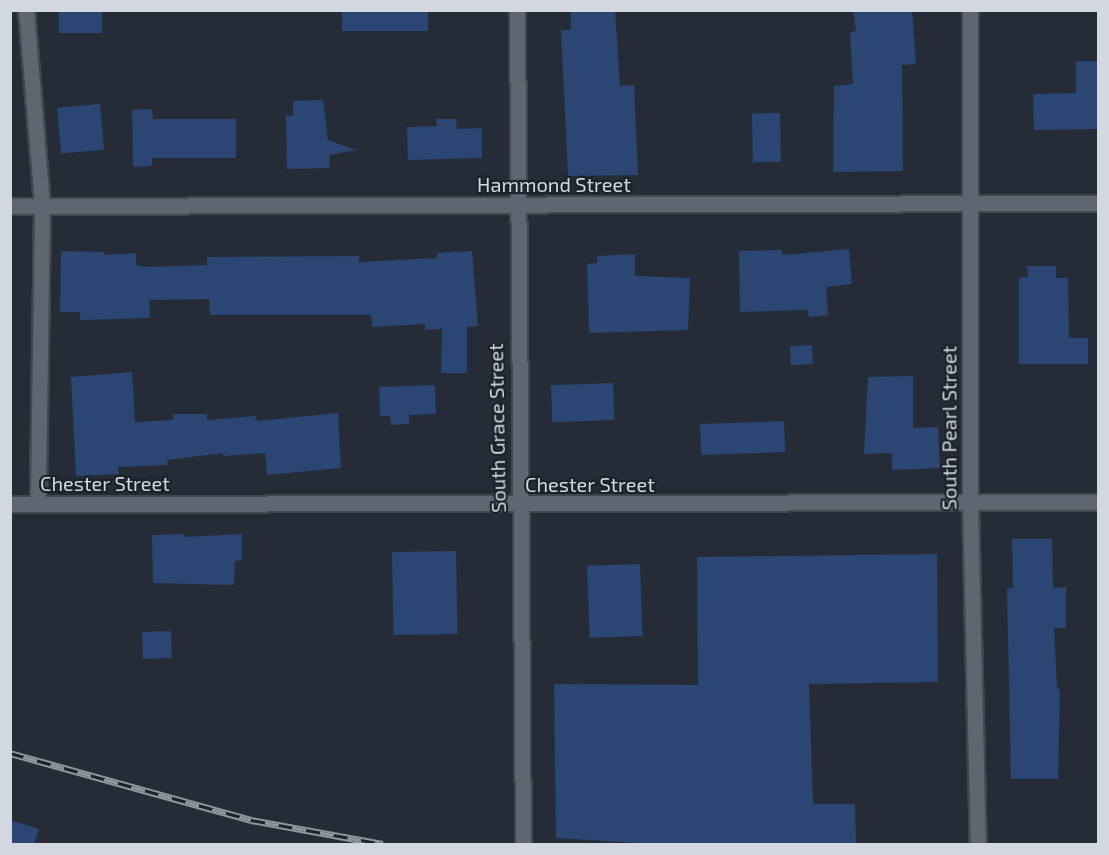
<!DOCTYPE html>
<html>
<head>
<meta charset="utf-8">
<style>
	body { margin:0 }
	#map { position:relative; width:1109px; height:855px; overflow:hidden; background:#252c37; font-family:"Exo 2",sans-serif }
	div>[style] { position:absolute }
	.building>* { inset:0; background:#2b4672; transform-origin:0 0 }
	.roads { filter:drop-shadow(2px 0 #414750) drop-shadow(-2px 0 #414750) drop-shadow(0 2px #414750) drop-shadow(0 -2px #414750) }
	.minor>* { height:15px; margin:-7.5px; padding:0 7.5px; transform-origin:7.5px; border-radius:7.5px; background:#5e6672 }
	.tertiary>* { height:15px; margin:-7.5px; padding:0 7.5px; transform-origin:7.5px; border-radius:7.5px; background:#5e6672 }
	.rail>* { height:7px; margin-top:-3.5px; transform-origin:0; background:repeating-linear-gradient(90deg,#1b222d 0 14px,#90959f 0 28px); box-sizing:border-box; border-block:2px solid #90959f }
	span { translate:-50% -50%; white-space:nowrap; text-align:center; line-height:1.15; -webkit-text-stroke:4.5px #1b222d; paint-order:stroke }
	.street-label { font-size:20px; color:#d3d7df }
	.frame { position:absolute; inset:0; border:12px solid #d3d7df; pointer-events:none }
</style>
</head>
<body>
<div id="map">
	<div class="building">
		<i style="left:59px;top:10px;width:43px;height:23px"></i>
		<i style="left:342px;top:10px;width:86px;height:21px"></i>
		<i style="clip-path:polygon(571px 10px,615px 10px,620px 86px,634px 85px,638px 175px,568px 176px,561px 30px,571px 30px)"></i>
		<i style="clip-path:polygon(853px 10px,912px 10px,916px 64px,902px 65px,903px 171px,833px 172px,834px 86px,853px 84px,850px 32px,856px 31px)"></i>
		<i style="clip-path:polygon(1076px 61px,1098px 61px,1098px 129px,1034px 130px,1033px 94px,1076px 93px)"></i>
		<i style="clip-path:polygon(323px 100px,328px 140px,356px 150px,330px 155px,329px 168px,287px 169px,286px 115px,293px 116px,293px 101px)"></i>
		<i style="left:100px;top:104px;width:46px;height:43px;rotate:85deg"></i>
		<i style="clip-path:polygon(152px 109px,153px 119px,236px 119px,236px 158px,152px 158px,152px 166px,133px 167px,132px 110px)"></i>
		<i style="left:780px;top:113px;width:49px;height:28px;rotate:89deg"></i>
		<i style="clip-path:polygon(436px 119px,456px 119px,457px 129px,482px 128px,482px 158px,408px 160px,407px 127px,437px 126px)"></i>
		<i style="clip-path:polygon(849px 249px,852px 284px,826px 287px,828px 315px,809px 317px,808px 310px,740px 312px,739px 251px,782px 250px,782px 255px)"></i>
		<i style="clip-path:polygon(61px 251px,104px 252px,104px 255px,136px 253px,136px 265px,147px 267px,207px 265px,207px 257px,359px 256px,359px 262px,437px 258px,437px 253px,472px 251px,478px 326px,467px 327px,467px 373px,441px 373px,442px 329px,425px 330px,425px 324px,372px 327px,371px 315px,210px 315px,209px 299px,149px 300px,150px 318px,80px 320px,80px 312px,60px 312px)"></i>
		<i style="clip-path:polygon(635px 254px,635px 276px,690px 278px,688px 330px,589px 333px,587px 264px,597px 263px,597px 256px)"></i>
		<i style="clip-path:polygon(1027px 266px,1056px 266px,1056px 278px,1068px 278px,1069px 338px,1088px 338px,1088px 364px,1019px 364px,1019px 278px,1028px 277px)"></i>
		<i style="left:812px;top:345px;width:19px;height:22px;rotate:87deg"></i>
		<i style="clip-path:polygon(132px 372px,135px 422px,173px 420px,173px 414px,207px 414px,207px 420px,256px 416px,257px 421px,338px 413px,341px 468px,267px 475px,265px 453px,223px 456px,223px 453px,167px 460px,168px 465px,118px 467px,119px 474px,76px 476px,71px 377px)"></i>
		<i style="clip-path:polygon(913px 376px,913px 428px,938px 427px,940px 468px,892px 470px,892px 453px,864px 454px,868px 377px)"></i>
		<i style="left:613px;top:383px;width:37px;height:62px;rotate:88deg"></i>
		<i style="clip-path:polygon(435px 385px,436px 414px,409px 415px,409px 424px,391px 425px,390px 416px,380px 416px,379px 387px)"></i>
		<i style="left:784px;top:421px;width:31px;height:84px;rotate:88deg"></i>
		<i style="clip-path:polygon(184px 534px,184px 537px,242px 534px,242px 560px,235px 561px,234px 585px,153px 583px,152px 535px)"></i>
		<i style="clip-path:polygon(1012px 539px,1052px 539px,1053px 588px,1066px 587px,1066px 628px,1054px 628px,1057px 689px,1060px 689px,1058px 779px,1011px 779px,1007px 589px,1013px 588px)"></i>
		<i style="left:456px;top:551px;width:83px;height:64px;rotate:89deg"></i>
		<i style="clip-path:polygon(937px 554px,938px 682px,809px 684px,813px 804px,855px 804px,856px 844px,656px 844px,556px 838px,554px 684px,698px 685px,697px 557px)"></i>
		<i style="left:640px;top:564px;width:72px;height:53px;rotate:88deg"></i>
		<i style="left:171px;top:631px;width:27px;height:29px;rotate:88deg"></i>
		<i style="clip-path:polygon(10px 820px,39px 829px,34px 844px,10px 844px)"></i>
	</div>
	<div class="roads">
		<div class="minor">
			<i style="left:26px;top:10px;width:197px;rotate:85.3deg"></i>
			<i style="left:42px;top:206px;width:297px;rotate:90.8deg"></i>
			<i style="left:970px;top:10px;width:492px;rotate:90deg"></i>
			<i style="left:970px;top:502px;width:342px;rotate:88.7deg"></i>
			<i style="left:10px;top:504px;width:1088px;rotate:-0.11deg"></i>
		</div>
		<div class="tertiary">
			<i style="left:517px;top:10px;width:834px;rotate:89.59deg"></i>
			<i style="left:10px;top:206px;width:1088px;rotate:-0.16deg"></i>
		</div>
	</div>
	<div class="rail">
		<i style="left:10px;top:753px;width:250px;rotate:15.5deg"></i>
		<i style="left:251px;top:820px;width:134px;rotate:10.3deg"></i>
	</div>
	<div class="street-label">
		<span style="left:554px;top:184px">Hammond Street</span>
		<span style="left:497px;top:428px;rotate:-91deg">South Grace Street</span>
		<span style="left:949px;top:428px;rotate:-90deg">South Pearl Street</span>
		<span style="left:105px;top:483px">Chester Street</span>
		<span style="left:590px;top:484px">Chester Street</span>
	</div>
	<div class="frame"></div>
</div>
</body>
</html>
